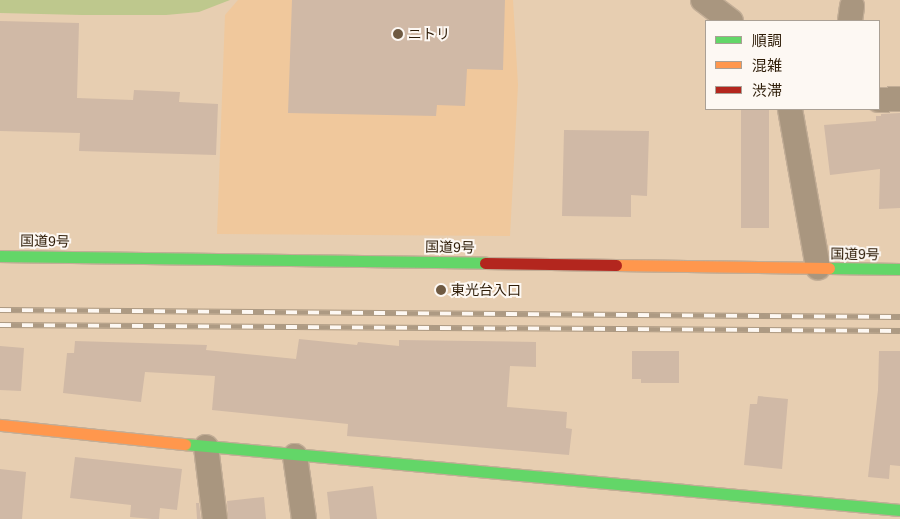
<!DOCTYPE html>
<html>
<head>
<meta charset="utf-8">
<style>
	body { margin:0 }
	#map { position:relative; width:900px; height:519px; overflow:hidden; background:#e7ceb1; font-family:Helvetica,"Noto Sans JP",sans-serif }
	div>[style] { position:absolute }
	.built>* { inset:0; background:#f0c89c }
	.green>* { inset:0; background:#bec88d }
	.building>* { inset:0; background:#d0b9a6; transform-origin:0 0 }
	.roads { filter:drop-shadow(1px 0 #c2ad96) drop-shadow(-1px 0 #c2ad96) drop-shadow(0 1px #c2ad96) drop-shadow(0 -1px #c2ad96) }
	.street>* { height:24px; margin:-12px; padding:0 12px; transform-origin:12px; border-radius:12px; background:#a9967f }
	.fast>* { height:11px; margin:-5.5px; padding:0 5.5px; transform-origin:5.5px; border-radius:5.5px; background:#63d668 }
	.slow>* { height:11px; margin:-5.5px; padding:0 5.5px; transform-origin:5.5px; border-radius:5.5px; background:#ff974d }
	.jam>* { height:11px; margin:-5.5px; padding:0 5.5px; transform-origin:5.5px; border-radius:5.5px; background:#b3261e }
	.rail>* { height:5.5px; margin-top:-2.75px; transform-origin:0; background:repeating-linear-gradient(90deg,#fdf8f3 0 11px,#ad9a83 0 22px); box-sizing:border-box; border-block:1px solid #ad9a83 }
	.dots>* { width:14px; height:14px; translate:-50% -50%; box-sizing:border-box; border:2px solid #fdf8f3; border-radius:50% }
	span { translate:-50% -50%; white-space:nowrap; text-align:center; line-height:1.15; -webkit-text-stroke:4px #fdf8f3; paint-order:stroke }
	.poi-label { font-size:14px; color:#2e1c07 }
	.left { translate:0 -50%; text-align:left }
	.street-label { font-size:14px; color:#2e1c07 }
	.legend { position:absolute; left:705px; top:20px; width:175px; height:90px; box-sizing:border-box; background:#fdf8f3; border:1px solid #aaa095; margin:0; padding:6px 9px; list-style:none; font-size:15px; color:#2e1c07 }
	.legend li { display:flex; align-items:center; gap:10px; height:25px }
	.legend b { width:25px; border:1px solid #aaa095 }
</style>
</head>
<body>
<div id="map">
	<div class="built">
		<i style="clip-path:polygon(238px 0,513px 0,518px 85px,510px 236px,217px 234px,225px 15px)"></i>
	</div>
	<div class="green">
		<i style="clip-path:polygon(0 0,230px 0,199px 12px,166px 15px,82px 15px,0 13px)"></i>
	</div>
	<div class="building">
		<i style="clip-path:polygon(292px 0,505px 0,503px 70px,467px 69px,465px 106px,437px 105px,436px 116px,288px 113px)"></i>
		<i style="clip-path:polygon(0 21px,79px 23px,77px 98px,133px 100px,134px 90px,180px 92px,179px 102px,218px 104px,216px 155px,79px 151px,80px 133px,0 131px)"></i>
		<i style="left:741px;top:109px;width:28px;height:119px"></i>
		<i style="clip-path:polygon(900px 113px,900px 208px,879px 209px,880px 169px,830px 175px,824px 125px,876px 121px,876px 116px,881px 116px,881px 114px)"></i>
		<i style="clip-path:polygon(564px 130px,649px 131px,647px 196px,631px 195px,631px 217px,562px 216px)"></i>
		<i style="clip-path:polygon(299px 339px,357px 345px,358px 342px,399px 346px,399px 340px,536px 342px,536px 367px,510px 366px,507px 407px,567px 412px,566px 428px,572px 429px,569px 455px,347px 436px,348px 424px,212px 410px,215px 376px,145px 372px,141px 402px,63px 393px,67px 353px,74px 353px,75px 341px,207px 345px,206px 350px,296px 359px)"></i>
		<i style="clip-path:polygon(0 346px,24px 348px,21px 391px,0 390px)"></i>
		<i style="clip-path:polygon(632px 351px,679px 351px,679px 383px,641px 383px,641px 379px,632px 379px)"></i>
		<i style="clip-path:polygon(879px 351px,900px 351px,900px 466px,890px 465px,889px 479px,868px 477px,878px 390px)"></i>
		<i style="clip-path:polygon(758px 396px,788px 399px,782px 469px,744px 465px,750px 404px,757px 404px)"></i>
		<i style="clip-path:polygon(75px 457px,182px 469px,177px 510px,160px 508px,159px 519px,152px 519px,130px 517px,131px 505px,70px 498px)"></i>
		<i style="clip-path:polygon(0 469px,26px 472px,22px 519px,0 519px)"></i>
		<i style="clip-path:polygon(373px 486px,377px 519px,330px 519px,327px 492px)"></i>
		<i style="clip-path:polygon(264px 497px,266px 519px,228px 519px,227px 501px)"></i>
		<i style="clip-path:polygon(196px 503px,199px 503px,201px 519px,197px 519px)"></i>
	</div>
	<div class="roads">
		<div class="street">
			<i style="left:703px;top:0;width:35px;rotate:37deg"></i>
			<i style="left:850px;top:21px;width:15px;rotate:-82deg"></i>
			<i style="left:879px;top:100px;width:21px;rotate:-3deg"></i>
			<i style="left:790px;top:109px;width:161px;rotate:80deg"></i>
			<i style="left:206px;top:447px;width:73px;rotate:82.9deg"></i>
			<i style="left:295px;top:456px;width:64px;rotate:81.9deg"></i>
		</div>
		<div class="fast">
			<i style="left:0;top:256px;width:485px;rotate:0.8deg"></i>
			<i style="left:829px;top:268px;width:71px;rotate:0.8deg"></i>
			<i style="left:185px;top:444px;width:718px;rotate:5.27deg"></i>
		</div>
		<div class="slow">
			<i style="left:616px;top:265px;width:213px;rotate:0.8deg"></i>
			<i style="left:0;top:425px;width:186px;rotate:5.9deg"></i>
		</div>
		<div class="jam">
			<i style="left:485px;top:263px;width:131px;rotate:0.9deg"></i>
		</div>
	</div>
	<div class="rail">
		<i style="left:0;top:310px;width:900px;rotate:0.45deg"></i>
		<i style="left:0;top:325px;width:900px;rotate:0.38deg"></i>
	</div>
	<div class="dots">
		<i style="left:398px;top:34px;background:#6f5a42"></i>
		<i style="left:441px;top:290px;background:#6f5a42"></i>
	</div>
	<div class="poi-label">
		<span class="left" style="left:408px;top:34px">ニトリ</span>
		<span class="left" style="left:451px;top:290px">東光台入口</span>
	</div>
	<div class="street-label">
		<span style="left:45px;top:241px;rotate:1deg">国道9号</span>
		<span style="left:450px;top:247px;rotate:1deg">国道9号</span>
		<span style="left:855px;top:254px;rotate:1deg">国道9号</span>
	</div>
	<ul class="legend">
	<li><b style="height:6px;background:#63d668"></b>順調</li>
	<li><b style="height:6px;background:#ff974d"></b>混雑</li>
	<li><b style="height:6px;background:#b3261e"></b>渋滞</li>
	</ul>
</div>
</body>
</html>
